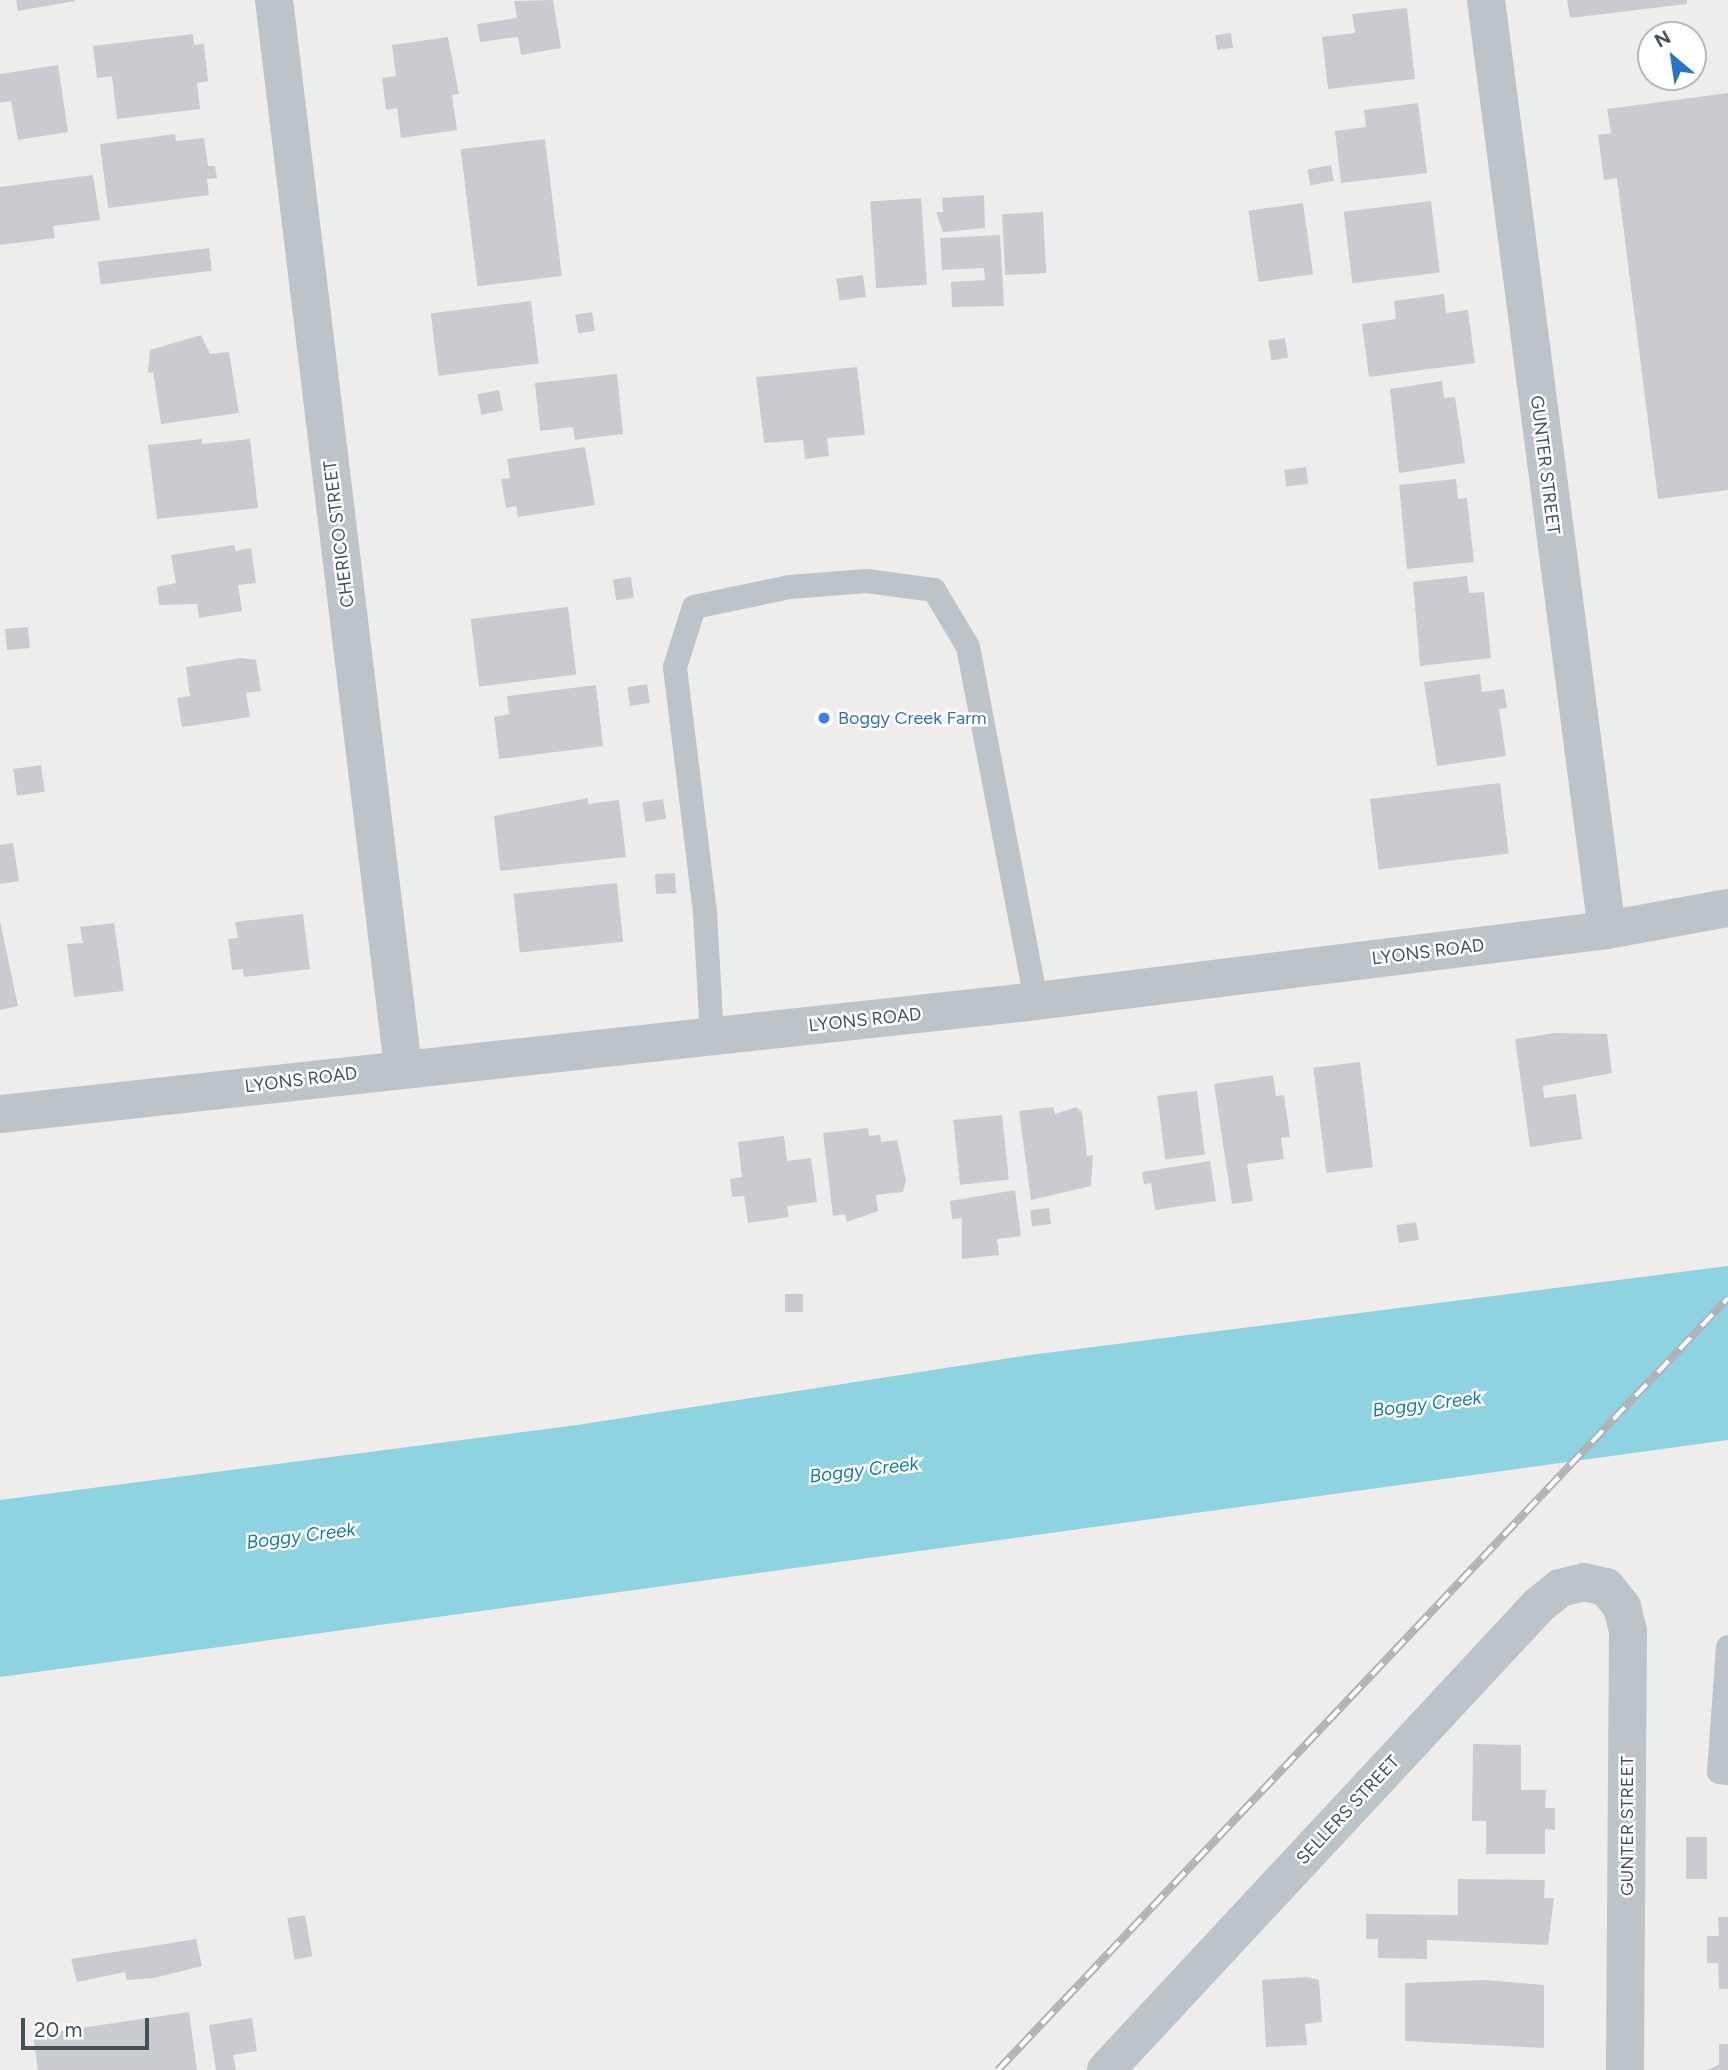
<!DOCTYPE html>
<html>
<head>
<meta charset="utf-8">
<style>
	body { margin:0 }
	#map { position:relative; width:1728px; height:2070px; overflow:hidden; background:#efecec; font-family:Figtree,sans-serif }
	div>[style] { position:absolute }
	.water>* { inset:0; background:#8fd2e2 }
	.building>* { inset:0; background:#cacbd1; transform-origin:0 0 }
	.service>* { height:24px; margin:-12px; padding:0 12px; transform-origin:12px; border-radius:12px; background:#bcc4ca }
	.minor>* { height:38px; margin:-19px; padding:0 19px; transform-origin:19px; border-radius:19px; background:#bcc4ca }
	.tertiary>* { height:38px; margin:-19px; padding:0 19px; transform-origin:19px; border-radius:19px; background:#bcc4ca }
	.rail>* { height:8px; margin-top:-4px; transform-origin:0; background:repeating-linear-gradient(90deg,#fff 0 16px,#afb2b6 0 32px); box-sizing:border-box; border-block:2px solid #afb2b6 }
	.dots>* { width:19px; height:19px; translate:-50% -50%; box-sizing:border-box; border:4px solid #fff; border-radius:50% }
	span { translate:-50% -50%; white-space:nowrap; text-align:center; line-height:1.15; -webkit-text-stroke:5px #fff; paint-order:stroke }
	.street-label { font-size:18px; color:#465057 }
	.shop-label { font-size:18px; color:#366cbe }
	.left { translate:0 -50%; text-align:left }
	.water-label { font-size:19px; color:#1a7e97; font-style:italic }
	.north { position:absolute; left:1637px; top:21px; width:70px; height:70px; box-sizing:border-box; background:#fff; border:2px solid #b5b9bc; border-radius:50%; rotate:331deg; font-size:19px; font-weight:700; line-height:28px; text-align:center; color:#465057 }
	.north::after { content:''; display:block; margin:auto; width:24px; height:32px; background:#2a73ca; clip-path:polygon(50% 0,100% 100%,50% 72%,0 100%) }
	.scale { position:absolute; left:21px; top:2018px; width:128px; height:32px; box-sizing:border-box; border:4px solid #465057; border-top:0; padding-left:9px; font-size:21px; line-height:24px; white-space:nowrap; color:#465057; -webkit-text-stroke:5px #fff; paint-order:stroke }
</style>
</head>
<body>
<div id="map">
	<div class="water">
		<i style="clip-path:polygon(1728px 1266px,1728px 1440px,0 1677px,0 1500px,577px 1425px,1030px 1355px)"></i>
	</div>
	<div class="building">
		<i style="clip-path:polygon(16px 0,75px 0,75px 1px,18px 11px)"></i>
		<i style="clip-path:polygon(553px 0,561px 48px,521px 55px,518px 37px,480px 42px,477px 24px,517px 18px,514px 1px)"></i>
		<i style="clip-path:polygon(1567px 0,1687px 0,1687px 4px,1570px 18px)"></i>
		<i style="clip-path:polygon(1407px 8px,1415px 79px,1328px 89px,1322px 37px,1355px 33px,1352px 14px)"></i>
		<i style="left:1231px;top:33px;width:15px;height:16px;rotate:82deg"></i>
		<i style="clip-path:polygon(193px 34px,194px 45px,204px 44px,208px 81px,197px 83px,200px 109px,117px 119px,112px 76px,97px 78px,93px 46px)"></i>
		<i style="clip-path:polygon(448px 37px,459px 94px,452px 95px,457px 130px,401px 138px,397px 108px,386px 110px,382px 78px,396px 76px,392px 45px)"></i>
		<i style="clip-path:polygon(58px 65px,68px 132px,18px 140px,11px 101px,0 103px,0 74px)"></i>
		<i style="clip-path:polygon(1728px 93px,1728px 490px,1658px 499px,1617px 178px,1604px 180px,1598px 135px,1611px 133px,1607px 109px)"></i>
		<i style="clip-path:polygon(1418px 103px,1427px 173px,1341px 183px,1335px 131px,1366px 127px,1364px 110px)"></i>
		<i style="clip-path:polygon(175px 134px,176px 141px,204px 138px,208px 166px,215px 166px,217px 178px,207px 179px,209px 195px,108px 208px,100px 144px)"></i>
		<i style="left:545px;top:139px;width:138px;height:85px;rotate:83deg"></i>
		<i style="left:1331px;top:165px;width:16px;height:24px;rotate:79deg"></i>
		<i style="clip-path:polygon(93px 175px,100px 220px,53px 226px,55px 238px,0 245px,0 187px)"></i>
		<i style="clip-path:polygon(984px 195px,985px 228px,943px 232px,936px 212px,943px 212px,942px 198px)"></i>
		<i style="left:921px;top:198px;width:87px;height:51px;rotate:86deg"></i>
		<i style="left:1431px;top:201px;width:72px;height:88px;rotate:83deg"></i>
		<i style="left:1303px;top:203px;width:72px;height:55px;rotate:82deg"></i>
		<i style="left:1043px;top:212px;width:61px;height:41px;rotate:87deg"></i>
		<i style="clip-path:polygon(1000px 235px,1004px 306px,952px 307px,951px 282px,985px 280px,984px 268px,942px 270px,940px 238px)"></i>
		<i style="left:209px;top:248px;width:23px;height:112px;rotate:83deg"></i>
		<i style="left:863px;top:275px;width:22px;height:27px;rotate:82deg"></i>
		<i style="clip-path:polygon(1444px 294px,1446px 313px,1468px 310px,1475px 363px,1369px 377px,1362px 324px,1396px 319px,1394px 301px)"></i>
		<i style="left:531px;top:301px;width:63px;height:101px;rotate:83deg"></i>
		<i style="left:592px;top:312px;width:19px;height:17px;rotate:81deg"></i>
		<i style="clip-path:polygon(201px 335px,210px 354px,229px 352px,239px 413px,161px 424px,153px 372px,148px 373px,150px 350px)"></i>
		<i style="left:1285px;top:338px;width:20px;height:17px;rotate:81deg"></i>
		<i style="clip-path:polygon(857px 367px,865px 435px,827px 438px,829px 456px,805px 459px,803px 440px,764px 443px,756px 377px)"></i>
		<i style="clip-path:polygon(617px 374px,623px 434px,575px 440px,573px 427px,540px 431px,535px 383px)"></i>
		<i style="clip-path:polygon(1442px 381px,1444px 398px,1455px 397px,1465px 463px,1399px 473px,1390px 389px)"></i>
		<i style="left:499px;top:390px;width:21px;height:22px;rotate:79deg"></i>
		<i style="clip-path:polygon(202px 439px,202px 444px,250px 439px,258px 508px,157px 519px,148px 445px)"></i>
		<i style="clip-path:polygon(585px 447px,595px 505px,518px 517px,516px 506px,506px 508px,501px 479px,510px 478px,507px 459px)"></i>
		<i style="left:1306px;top:467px;width:17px;height:22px;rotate:83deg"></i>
		<i style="clip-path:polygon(1456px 479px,1458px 499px,1467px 498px,1474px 562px,1407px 569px,1399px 485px)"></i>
		<i style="clip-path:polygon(234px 545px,236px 551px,251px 548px,256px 583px,238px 585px,242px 611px,199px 618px,197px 604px,159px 605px,157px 587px,176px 583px,171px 555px)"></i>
		<i style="clip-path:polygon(1467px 576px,1469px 593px,1484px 592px,1491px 658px,1420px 666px,1413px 582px)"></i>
		<i style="left:631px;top:577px;width:21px;height:18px;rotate:82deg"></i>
		<i style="left:568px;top:607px;width:68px;height:98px;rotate:83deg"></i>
		<i style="left:28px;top:627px;width:21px;height:23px;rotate:85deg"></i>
		<i style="clip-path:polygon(241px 658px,256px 660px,261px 691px,246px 693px,250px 717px,182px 727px,177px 698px,190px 696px,186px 667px)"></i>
		<i style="clip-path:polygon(1480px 674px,1482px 692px,1504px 689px,1507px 708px,1499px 709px,1506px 756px,1437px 766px,1424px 682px)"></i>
		<i style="left:647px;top:684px;width:19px;height:20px;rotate:81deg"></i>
		<i style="clip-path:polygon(596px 685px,603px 746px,499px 759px,494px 717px,509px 714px,507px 696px)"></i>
		<i style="left:41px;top:765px;width:27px;height:28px;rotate:82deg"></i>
		<i style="left:1500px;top:783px;width:71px;height:131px;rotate:83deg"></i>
		<i style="clip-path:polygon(588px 798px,588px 804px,619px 800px,626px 857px,500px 871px,494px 816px)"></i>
		<i style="left:663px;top:799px;width:20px;height:21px;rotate:81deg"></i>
		<i style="clip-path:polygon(13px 843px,19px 881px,0 884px,0 845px)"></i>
		<i style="left:675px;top:873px;width:20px;height:20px;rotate:87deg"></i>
		<i style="left:617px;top:883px;width:59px;height:104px;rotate:84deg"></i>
		<i style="clip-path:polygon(303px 914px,310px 969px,244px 977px,243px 969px,232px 970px,228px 939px,238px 938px,235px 922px)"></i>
		<i style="clip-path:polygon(0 921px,18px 1006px,0 1010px)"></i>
		<i style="clip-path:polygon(114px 923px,124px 991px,74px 997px,67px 944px,83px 943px,80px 927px)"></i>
		<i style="clip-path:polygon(1555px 1033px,1607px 1034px,1612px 1073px,1543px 1086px,1544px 1098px,1576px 1094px,1582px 1139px,1530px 1147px,1515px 1039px)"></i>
		<i style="left:1360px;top:1062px;width:106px;height:47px;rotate:83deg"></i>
		<i style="clip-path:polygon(1273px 1075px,1276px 1096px,1284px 1095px,1290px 1137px,1281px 1138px,1284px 1159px,1247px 1164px,1253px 1201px,1232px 1204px,1214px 1084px)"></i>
		<i style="left:1197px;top:1091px;width:64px;height:40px;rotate:83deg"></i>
		<i style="clip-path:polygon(1053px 1107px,1055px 1114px,1076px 1107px,1082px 1112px,1087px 1156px,1093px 1155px,1091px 1186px,1031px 1200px,1019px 1111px)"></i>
		<i style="left:1002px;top:1115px;width:65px;height:49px;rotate:84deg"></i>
		<i style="clip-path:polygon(868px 1128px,869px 1136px,880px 1135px,881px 1142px,897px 1140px,906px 1180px,903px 1192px,876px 1195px,878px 1211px,847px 1222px,845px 1214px,833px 1216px,823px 1133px)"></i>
		<i style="clip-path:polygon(784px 1136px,787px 1161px,811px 1158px,817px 1202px,787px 1206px,789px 1217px,748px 1223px,744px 1196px,732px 1197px,730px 1179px,742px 1177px,738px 1142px)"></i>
		<i style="clip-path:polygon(1210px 1161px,1216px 1201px,1155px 1210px,1151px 1183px,1144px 1184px,1142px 1172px)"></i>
		<i style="clip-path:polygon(1015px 1190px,1021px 1236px,997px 1239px,999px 1255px,962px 1259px,962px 1218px,952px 1219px,950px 1201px)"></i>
		<i style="left:1049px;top:1208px;width:16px;height:19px;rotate:83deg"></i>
		<i style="left:1416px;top:1222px;width:18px;height:20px;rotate:81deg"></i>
		<i style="left:803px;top:1294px;width:18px;height:18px;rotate:90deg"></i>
		<i style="clip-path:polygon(1473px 1744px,1521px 1745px,1521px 1790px,1546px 1790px,1545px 1808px,1555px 1808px,1555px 1830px,1545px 1829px,1545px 1854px,1486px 1854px,1486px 1821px,1472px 1821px)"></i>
		<i style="left:1686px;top:1837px;width:21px;height:42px"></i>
		<i style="clip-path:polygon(1458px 1879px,1545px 1880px,1544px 1898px,1554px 1898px,1548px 1945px,1427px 1940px,1427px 1959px,1378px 1958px,1378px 1939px,1366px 1939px,1366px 1914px,1458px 1915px)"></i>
		<i style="left:305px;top:1915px;width:42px;height:18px;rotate:80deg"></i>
		<i style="clip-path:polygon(1718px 1917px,1728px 1917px,1728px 1989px,1719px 1989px,1718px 1963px,1707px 1963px,1707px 1936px,1719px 1936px)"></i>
		<i style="clip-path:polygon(196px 1939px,202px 1966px,154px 1978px,127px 1980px,125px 1972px,77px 1982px,71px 1959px)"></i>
		<i style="clip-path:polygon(1307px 1977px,1319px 1980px,1322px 2022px,1305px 2024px,1307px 2045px,1266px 2047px,1262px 1980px)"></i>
		<i style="clip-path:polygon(1486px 1980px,1544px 1985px,1544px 2048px,1405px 2041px,1405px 1983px)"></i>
		<i style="clip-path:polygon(189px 2012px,197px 2070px,38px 2070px,33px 2035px)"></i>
		<i style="clip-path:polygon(252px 2018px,257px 2051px,233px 2055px,236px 2070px,216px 2070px,209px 2025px)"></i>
		<i style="clip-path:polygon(1719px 2044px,1728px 2044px,1728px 2070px,1707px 2070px,1719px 2065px)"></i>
	</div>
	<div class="service">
		<i style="left:712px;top:1037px;width:125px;rotate:-93.2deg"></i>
		<i style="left:705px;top:912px;width:247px;rotate:-97deg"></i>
		<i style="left:675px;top:667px;width:63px;rotate:-72.4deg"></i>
		<i style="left:694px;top:607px;width:98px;rotate:-11.8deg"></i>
		<i style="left:790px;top:587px;width:77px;rotate:-4.5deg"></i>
		<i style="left:867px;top:581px;width:68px;rotate:7.7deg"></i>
		<i style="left:934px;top:590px;width:66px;rotate:59.2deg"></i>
		<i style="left:968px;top:647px;width:360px;rotate:79.1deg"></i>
		<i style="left:1728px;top:1647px;width:125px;rotate:94.1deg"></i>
		<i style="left:1719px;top:1772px;width:9px;rotate:6deg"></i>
	</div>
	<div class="minor">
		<i style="left:274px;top:0;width:1076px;rotate:83.11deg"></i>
		<i style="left:1486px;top:0;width:938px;rotate:82.59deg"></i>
		<i style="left:1106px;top:2070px;width:635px;rotate:-47.04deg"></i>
		<i style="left:1539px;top:1605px;width:27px;rotate:-39deg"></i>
		<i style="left:1560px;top:1588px;width:25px;rotate:-14deg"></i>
		<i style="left:1584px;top:1582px;width:23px;rotate:13deg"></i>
		<i style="left:1606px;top:1587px;width:26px;rotate:51deg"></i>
		<i style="left:1622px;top:1607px;width:25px;rotate:76deg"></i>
		<i style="left:1628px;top:1631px;width:439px;rotate:90.4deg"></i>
	</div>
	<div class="tertiary">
		<i style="left:0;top:1114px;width:1042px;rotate:-6.22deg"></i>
		<i style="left:1036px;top:1001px;width:575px;rotate:-7.09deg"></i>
		<i style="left:1607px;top:930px;width:123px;rotate:-10.3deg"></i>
	</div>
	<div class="rail">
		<i style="left:998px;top:2070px;width:1062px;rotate:-46.6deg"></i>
	</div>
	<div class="dots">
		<i style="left:824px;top:718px;background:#3f7fe0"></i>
	</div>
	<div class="street-label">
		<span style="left:1545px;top:465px;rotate:83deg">GUNTER STREET</span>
		<span style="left:339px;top:534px;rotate:-97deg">CHERICO STREET</span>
		<span style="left:1428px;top:952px;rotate:-7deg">LYONS ROAD</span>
		<span style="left:865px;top:1020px;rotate:-6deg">LYONS ROAD</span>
		<span style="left:301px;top:1080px;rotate:-7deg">LYONS ROAD</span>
		<span style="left:1348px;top:1810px;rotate:-47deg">SELLERS STREET</span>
		<span style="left:1627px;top:1826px;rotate:-90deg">GUNTER STREET</span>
	</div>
	<div class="shop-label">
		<span class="left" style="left:838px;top:718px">Boggy Creek Farm</span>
	</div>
	<div class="water-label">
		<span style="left:1427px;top:1404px;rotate:-7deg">Boggy Creek</span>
		<span style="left:864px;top:1470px;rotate:-7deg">Boggy Creek</span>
		<span style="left:301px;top:1536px;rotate:-7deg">Boggy Creek</span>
	</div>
	<div class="north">N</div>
	<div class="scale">20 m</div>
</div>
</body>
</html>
